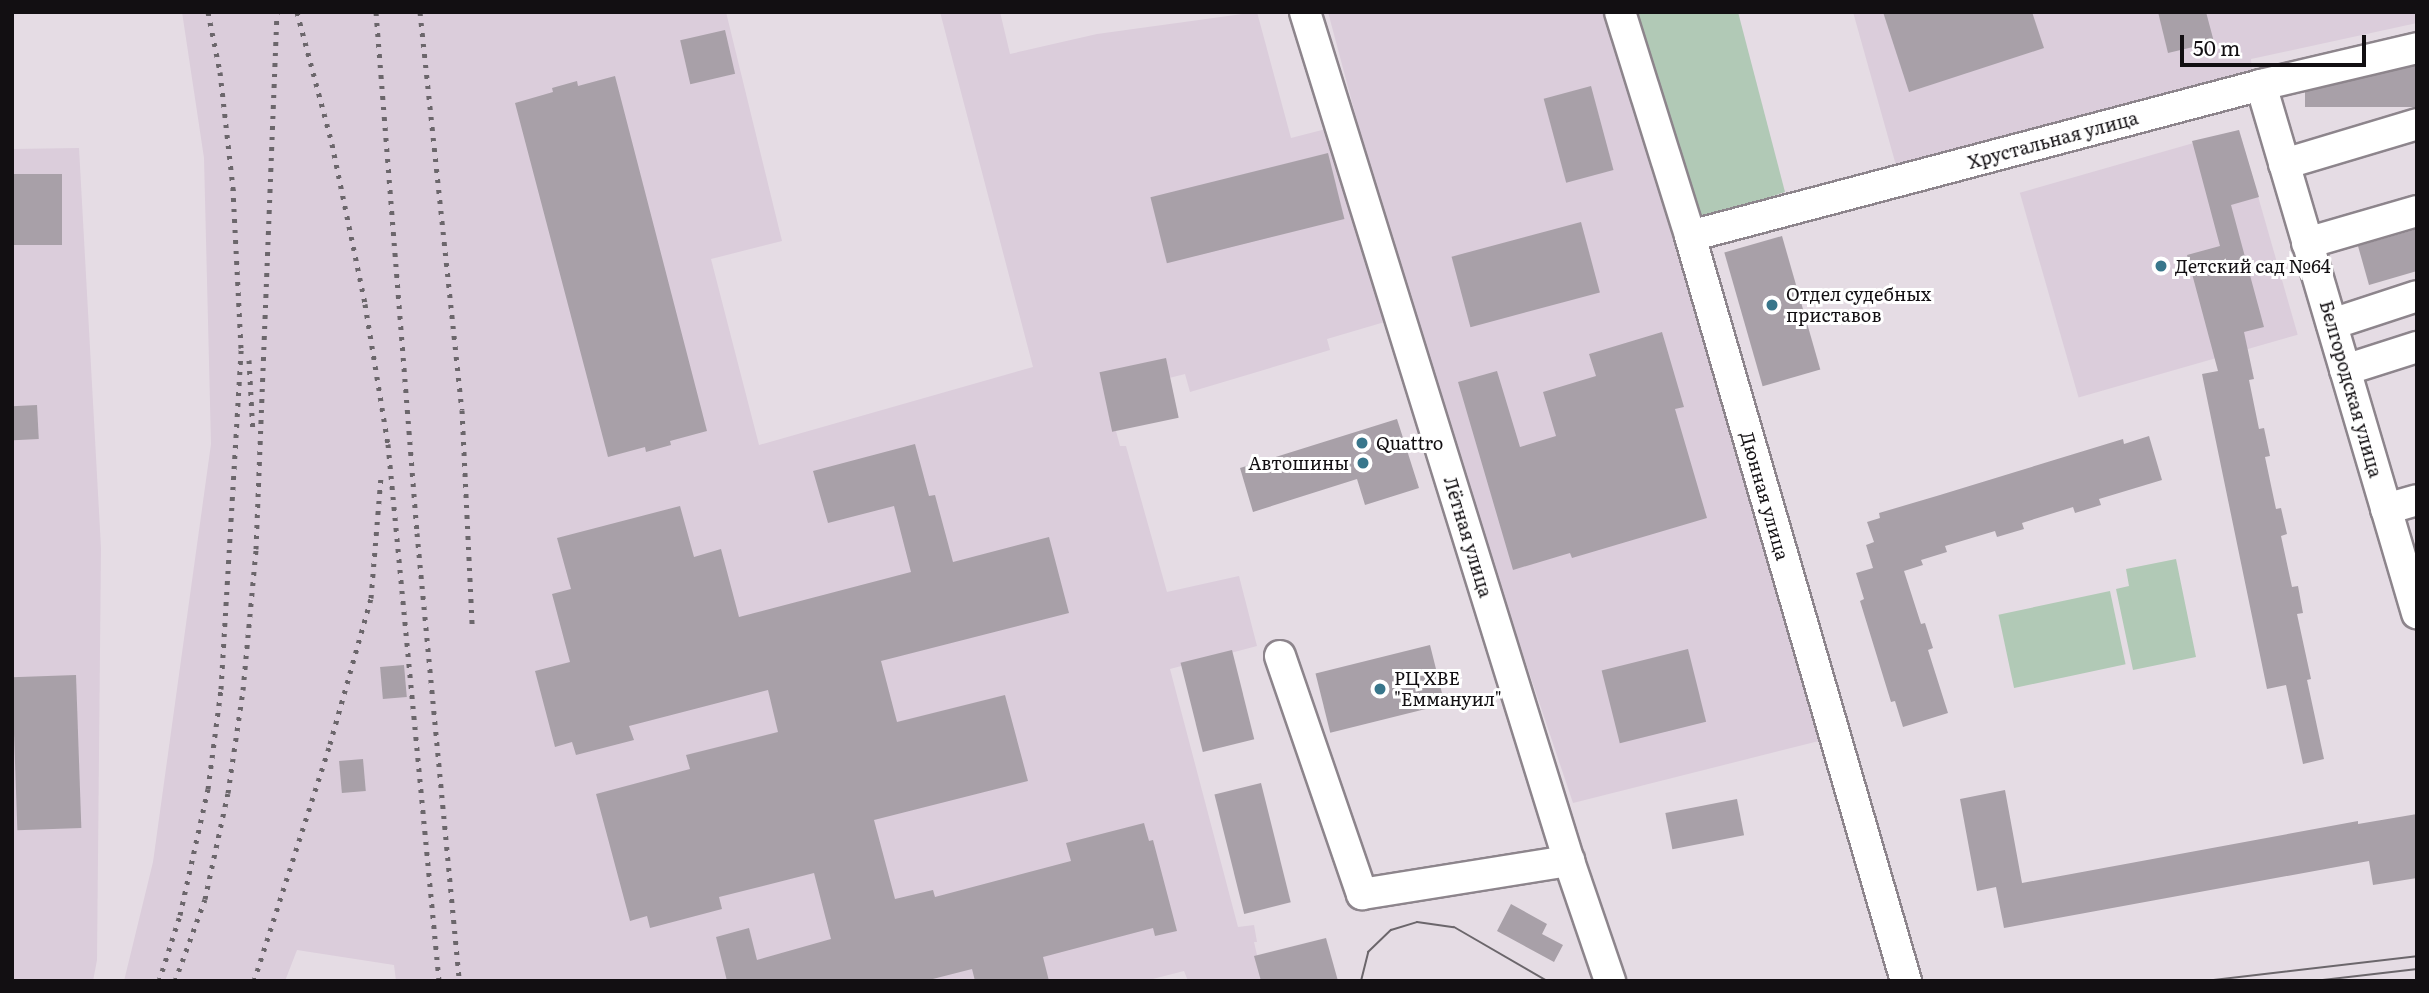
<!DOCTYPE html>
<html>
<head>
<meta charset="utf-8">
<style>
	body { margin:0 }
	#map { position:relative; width:2429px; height:993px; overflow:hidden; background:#e5dce4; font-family:Literata,serif }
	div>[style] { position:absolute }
	.built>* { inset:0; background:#dbcddb; transform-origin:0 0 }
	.green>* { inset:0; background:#b1c9b6; transform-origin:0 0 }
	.building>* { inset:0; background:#a8a0a8; transform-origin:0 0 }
	.roads { filter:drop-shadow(2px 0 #8d858c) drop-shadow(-2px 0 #8d858c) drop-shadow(0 2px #8d858c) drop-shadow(0 -2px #8d858c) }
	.minor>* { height:30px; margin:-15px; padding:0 15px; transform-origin:15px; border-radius:15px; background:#fff }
	.tram>* { height:2px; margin:-1px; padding:0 1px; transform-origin:1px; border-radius:1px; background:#6b666b }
	.rail>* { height:5px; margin-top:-2.5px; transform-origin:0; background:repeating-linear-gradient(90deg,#6b666b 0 3.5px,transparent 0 10.5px) }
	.dots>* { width:19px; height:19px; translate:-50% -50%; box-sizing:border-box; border:4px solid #fff; border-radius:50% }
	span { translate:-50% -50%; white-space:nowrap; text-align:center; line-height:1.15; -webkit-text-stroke:6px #fff; paint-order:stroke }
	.street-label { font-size:18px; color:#120f12 }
	.poi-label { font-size:18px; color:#120f12 }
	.left { translate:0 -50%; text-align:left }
	.right { translate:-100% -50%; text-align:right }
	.frame { position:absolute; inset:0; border:14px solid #120f12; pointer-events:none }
	.scale { position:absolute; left:2180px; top:35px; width:186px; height:32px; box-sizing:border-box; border:4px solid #120f12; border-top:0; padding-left:9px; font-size:21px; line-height:24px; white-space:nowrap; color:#120f12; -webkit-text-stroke:5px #fff; paint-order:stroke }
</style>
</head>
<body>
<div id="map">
	<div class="built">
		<i style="clip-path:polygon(182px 12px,726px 12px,782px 241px,711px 259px,759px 445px,1033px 367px,940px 12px,1000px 12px,1010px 54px,1097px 34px,1257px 12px,1291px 138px,1326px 129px,1388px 321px,1327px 339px,1330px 350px,1190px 392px,1185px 374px,1106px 394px,1120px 446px,1126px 446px,1167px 592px,1239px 576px,1257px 646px,1170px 669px,1238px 927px,1254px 925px,1257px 942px,1254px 942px,1263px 981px,1188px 981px,1184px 971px,1145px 981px,396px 981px,394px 965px,297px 950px,285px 981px,124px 981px,153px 862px,211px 444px,204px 158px)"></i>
		<i style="clip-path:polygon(1328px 12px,1609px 12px,1819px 741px,1573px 803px,1408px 312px)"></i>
		<i style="clip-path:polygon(1853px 12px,2417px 12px,2417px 23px,2251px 59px,2252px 73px,1897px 169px)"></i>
		<i style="left:2239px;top:130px;width:213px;height:228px;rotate:74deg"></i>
		<i style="clip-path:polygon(79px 148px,101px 548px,97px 960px,93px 981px,12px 981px,12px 149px)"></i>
	</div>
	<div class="green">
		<i style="clip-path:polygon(1636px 12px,1738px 12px,1785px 192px,1700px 220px)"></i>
		<i style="clip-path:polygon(2176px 559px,2196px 657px,2133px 670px,2116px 589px,2129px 586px,2126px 569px)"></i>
		<i style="left:2110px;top:591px;width:75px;height:114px;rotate:78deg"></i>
	</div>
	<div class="building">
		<i style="clip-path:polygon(1883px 12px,2032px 12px,2044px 48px,1909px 92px)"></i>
		<i style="clip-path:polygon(2158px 12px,2206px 12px,2214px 42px,2168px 53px)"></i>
		<i style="left:725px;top:30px;width:45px;height:46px;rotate:77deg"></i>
		<i style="left:2417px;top:66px;width:41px;height:112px;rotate:90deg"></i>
		<i style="clip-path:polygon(615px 76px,707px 431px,670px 441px,671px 445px,646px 452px,645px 447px,608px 457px,515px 103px,553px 92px,552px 88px,577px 81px,578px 86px)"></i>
		<i style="left:1591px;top:86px;width:87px;height:49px;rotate:75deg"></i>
		<i style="clip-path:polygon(2239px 130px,2259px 197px,2231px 205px,2264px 327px,2244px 332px,2254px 379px,2249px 380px,2259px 429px,2264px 428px,2270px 456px,2265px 457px,2276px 509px,2281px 508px,2287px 534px,2281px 536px,2292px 587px,2298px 586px,2303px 613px,2297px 614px,2311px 679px,2307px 680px,2324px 759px,2303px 764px,2286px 685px,2267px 689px,2202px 374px,2218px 371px,2187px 255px,2220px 246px,2192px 141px)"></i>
		<i style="left:1328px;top:153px;width:68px;height:183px;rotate:76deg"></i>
		<i style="left:12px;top:174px;width:50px;height:71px"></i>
		<i style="left:1581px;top:222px;width:73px;height:134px;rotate:75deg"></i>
		<i style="clip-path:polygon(2417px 229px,2417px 271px,2369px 285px,2358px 246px)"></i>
		<i style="left:1782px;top:236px;width:139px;height:60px;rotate:74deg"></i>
		<i style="clip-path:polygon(1662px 332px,1684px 407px,1675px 409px,1707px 518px,1572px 558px,1570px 553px,1513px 570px,1458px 382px,1497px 371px,1520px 447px,1556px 436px,1543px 392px,1596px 376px,1589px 354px)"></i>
		<i style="left:1166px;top:358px;width:61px;height:68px;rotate:78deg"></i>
		<i style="left:37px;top:405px;width:34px;height:25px;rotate:87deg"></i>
		<i style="clip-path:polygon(1397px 419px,1419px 488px,1365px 505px,1357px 479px,1253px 512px,1240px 468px)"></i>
		<i style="clip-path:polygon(2149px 436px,2162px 480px,2099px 499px,2101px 505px,2075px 513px,2073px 507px,2022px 523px,2024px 529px,1997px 537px,1995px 531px,1945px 546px,1947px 552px,1921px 560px,1923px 565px,1904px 571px,1921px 624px,1925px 623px,1933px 648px,1928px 650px,1948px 713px,1903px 727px,1895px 701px,1891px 702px,1860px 601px,1864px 599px,1856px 573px,1873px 568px,1866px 545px,1874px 542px,1867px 522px,1880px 518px,1879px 513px,1940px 495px,2123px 439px,2124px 444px)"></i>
		<i style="clip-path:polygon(915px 444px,929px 496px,935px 495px,953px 562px,1049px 537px,1069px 613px,881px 661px,897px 722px,1005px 695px,1028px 781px,874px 820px,895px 899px,933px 890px,935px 897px,1071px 861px,1066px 843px,1144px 823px,1149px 841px,1153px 840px,1177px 931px,1155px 936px,1153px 928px,1043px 957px,1049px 981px,975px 981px,972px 969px,925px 981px,727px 981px,716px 937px,749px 928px,757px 960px,831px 939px,814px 873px,719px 897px,722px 909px,650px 928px,647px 916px,630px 921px,596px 794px,690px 769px,686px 755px,778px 732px,768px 690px,629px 726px,634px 740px,576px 755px,572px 742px,555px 747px,535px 671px,570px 662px,552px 594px,571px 589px,557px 538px,680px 506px,694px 557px,721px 549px,739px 617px,911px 572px,894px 506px,828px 523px,813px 471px)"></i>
		<i style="left:1430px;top:645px;width:61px;height:118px;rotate:76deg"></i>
		<i style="left:1688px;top:649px;width:75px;height:89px;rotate:76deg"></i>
		<i style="left:1232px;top:650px;width:92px;height:53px;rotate:76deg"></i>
		<i style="left:404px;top:665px;width:32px;height:24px;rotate:85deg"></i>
		<i style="left:76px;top:675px;width:153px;height:64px;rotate:88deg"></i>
		<i style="left:363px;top:759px;width:32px;height:24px;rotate:85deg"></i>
		<i style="left:1261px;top:783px;width:123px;height:48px;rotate:76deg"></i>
		<i style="clip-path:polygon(2005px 790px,2022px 883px,2358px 821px,2358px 824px,2417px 814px,2417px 878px,2373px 885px,2369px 861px,2004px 928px,1996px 887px,1977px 891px,1960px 799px)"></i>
		<i style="left:1737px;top:799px;width:37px;height:73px;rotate:79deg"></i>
		<i style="clip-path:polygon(1511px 904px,1547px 924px,1542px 934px,1563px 945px,1554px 962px,1497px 931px)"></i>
		<i style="clip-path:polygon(1326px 938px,1338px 981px,1261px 981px,1254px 956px)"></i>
	</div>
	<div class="roads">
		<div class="minor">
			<i style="left:1305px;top:12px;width:889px;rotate:72.73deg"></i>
			<i style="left:1569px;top:861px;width:127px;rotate:71.1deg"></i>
			<i style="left:1620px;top:12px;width:235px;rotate:72.6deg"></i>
			<i style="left:1690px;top:236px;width:776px;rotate:73.83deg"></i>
			<i style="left:2261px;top:85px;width:551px;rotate:73.54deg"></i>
			<i style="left:2284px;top:164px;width:139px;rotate:-16.7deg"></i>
			<i style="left:1690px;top:236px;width:591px;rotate:-14.81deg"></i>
			<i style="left:2261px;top:85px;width:160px;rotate:-13.3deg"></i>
			<i style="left:2307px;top:243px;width:115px;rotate:-16.2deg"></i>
			<i style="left:2332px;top:324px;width:89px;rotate:-18.2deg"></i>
			<i style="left:2345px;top:370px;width:76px;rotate:-17.7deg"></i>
			<i style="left:2386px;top:509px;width:32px;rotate:-16deg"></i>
			<i style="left:1280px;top:656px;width:252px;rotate:71deg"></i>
			<i style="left:1362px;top:894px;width:210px;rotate:-9.1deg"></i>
		</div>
	</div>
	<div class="tram">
		<i style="left:1361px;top:981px;width:30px;rotate:-76deg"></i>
		<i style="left:1368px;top:952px;width:32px;rotate:-44deg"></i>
		<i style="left:1391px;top:930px;width:27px;rotate:-17deg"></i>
		<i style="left:1417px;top:922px;width:37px;rotate:8deg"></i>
		<i style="left:1454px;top:927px;width:108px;rotate:30.1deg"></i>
		<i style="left:2205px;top:981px;width:213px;rotate:-6.7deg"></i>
		<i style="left:2314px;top:981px;width:104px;rotate:-6.6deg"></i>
	</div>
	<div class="rail">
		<i style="left:208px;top:12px;width:61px;rotate:78.7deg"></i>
		<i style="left:220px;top:72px;width:125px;rotate:83.6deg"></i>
		<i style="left:297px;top:12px;width:137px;rotate:75.1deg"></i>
		<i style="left:332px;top:144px;width:163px;rotate:78.3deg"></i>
		<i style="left:365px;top:304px;width:142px;rotate:80.7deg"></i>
		<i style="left:388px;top:444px;width:539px;rotate:84.57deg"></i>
		<i style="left:376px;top:12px;width:523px;rotate:85.5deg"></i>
		<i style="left:417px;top:533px;width:450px;rotate:84.6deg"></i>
		<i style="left:420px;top:12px;width:400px;rotate:84deg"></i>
		<i style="left:462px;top:410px;width:214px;rotate:87.3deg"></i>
		<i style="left:249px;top:360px;width:73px;rotate:86.9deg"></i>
		<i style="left:159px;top:981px;width:69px;rotate:-72.3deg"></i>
		<i style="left:180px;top:915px;width:129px;rotate:-77.5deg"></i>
		<i style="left:208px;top:789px;width:101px;rotate:-82.6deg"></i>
		<i style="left:221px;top:689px;width:342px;rotate:-86.6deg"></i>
		<i style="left:241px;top:348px;width:159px;rotate:-92.9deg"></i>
		<i style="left:175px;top:981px;width:87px;rotate:-69.9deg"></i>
		<i style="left:205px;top:899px;width:108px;rotate:-77.8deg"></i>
		<i style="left:228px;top:793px;width:104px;rotate:-81.7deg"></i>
		<i style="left:243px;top:690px;width:142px;rotate:-84.7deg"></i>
		<i style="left:256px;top:549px;width:537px;rotate:-87.76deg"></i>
		<i style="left:254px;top:981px;width:249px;rotate:-72.2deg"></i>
		<i style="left:330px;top:744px;width:152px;rotate:-74.3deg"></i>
		<i style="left:371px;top:598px;width:121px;rotate:-85.3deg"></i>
	</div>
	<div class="dots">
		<i style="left:2161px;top:266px;background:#38768b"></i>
		<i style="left:1772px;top:305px;background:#38768b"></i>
		<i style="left:1362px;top:443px;background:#38768b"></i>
		<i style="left:1363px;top:463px;background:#38768b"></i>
		<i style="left:1380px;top:689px;background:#38768b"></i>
	</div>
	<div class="street-label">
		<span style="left:2053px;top:140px;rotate:-15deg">Хрустальная улица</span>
		<span style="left:2351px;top:389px;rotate:74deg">Белгородская улица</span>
		<span style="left:1765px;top:496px;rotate:74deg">Дюнная улица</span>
		<span style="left:1468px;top:537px;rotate:73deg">Лётная улица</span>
	</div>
	<div class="poi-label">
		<span class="left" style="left:2175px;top:266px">Детский сад №64</span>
		<span class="left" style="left:1786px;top:305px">Отдел судебных<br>приставов</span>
		<span class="left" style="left:1376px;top:443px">Quattro</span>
		<span class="right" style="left:1349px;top:463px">Автошины</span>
		<span class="left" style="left:1394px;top:689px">РЦ ХВЕ<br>"Еммануил"</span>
	</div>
	<div class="frame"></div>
	<div class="scale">50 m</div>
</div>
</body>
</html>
